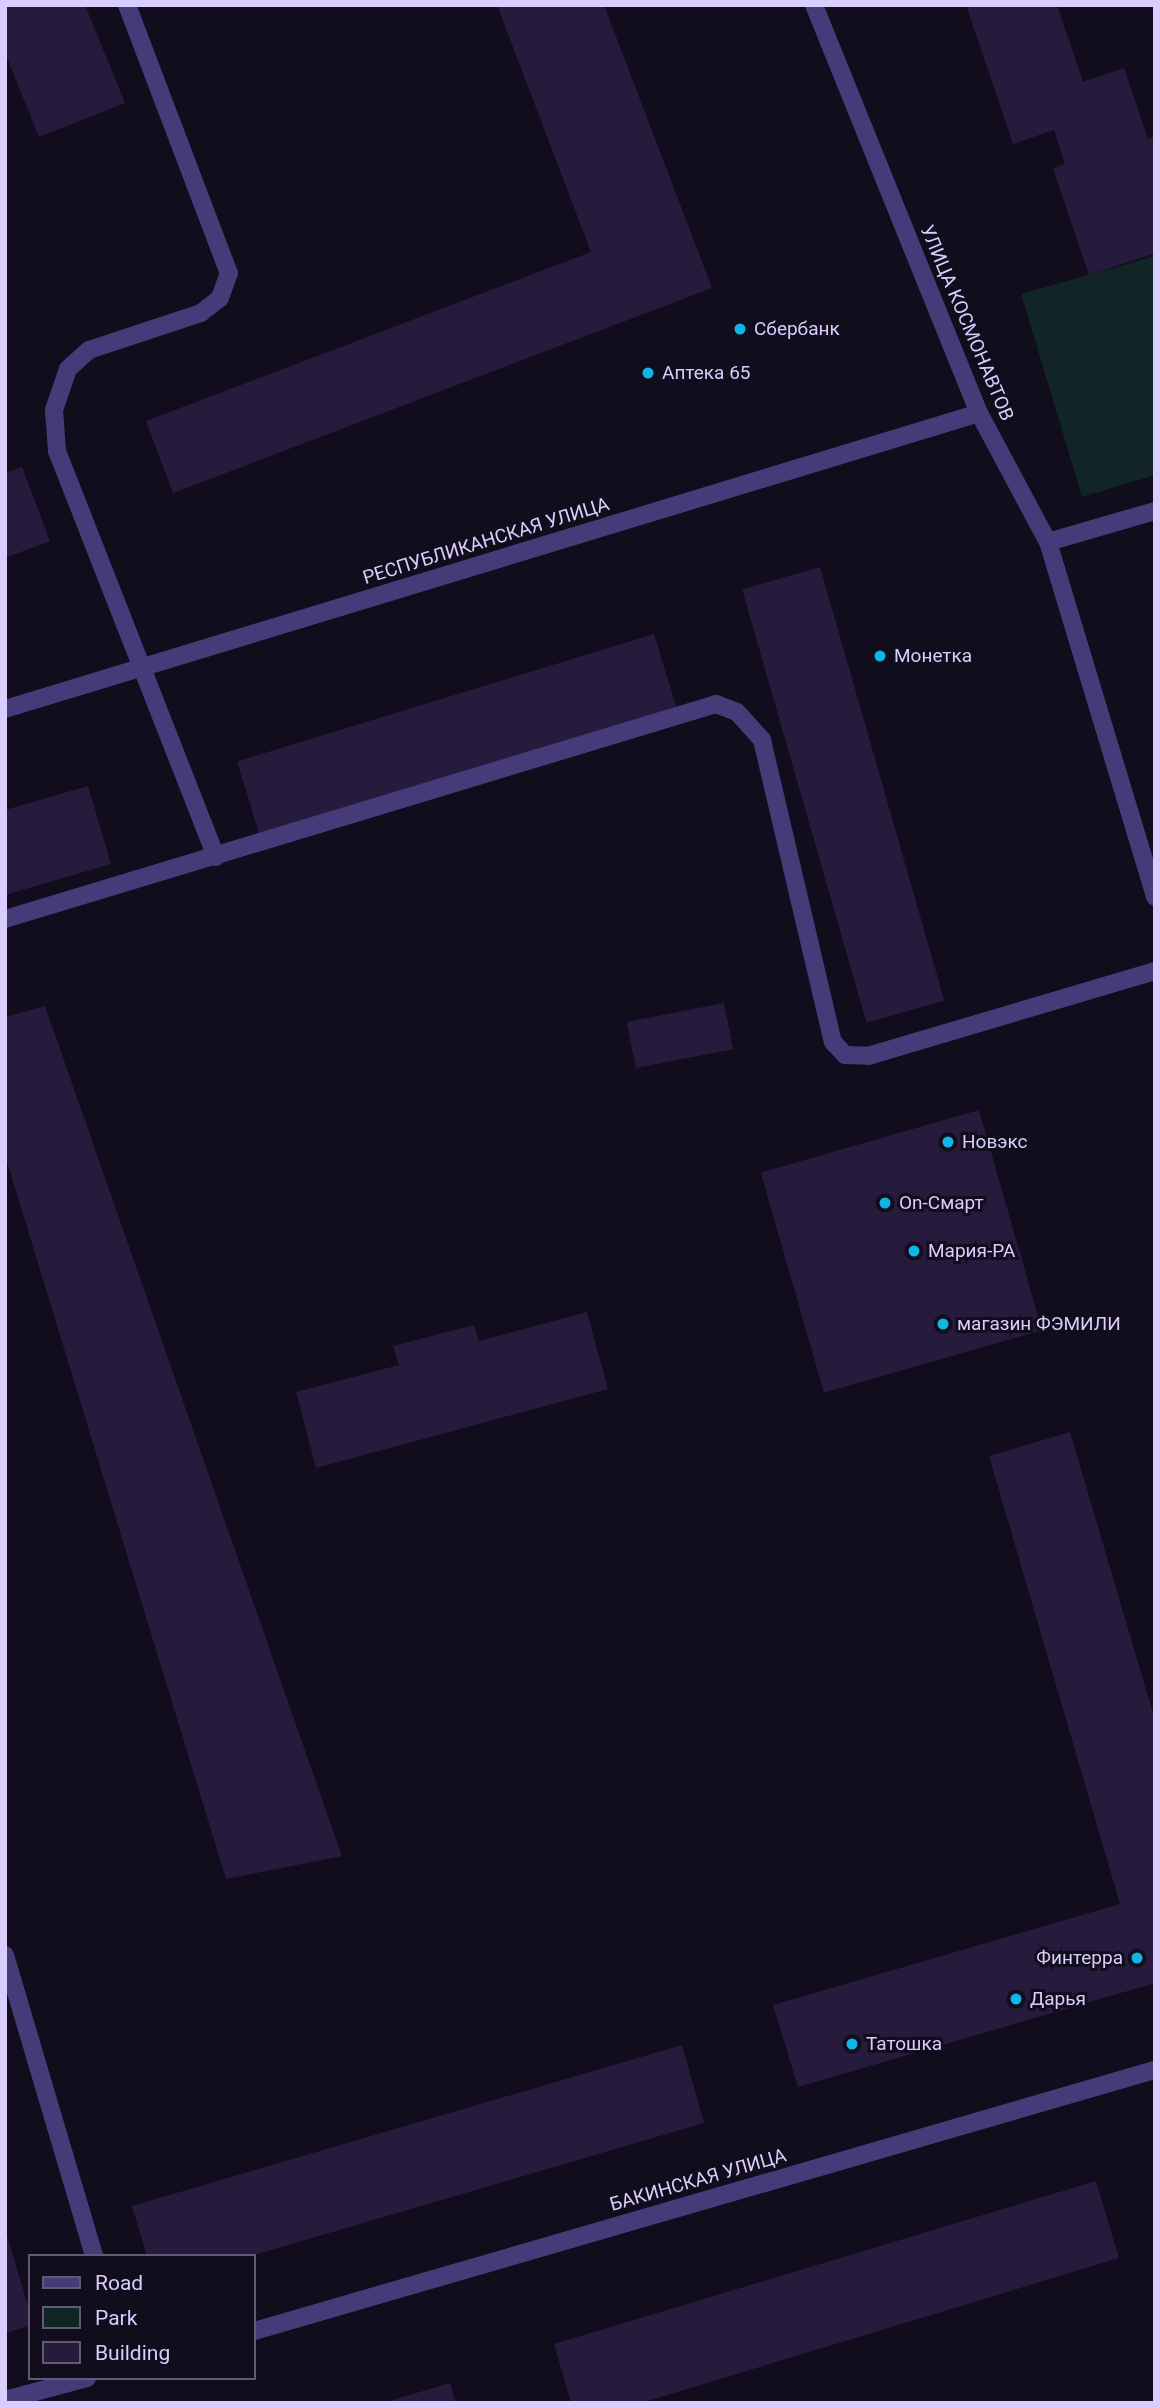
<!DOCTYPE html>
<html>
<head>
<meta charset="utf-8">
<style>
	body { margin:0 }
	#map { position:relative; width:1160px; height:2408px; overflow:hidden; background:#120d1d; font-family:Roboto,sans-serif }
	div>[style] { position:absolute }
	.green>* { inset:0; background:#112527 }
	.building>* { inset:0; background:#261a3d; transform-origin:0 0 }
	.service>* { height:18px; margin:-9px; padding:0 9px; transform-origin:9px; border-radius:9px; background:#453b79 }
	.minor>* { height:18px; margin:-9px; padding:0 9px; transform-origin:9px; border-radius:9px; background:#453b79 }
	.tertiary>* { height:18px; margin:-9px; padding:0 9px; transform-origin:9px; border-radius:9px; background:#453b79 }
	.dots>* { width:19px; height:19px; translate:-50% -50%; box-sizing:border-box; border:4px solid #120d1d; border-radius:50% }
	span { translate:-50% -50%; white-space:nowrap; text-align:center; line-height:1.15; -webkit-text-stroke:6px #120d1d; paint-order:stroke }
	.street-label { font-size:19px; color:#d8cdfc }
	.poi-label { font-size:19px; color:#d8cdfc }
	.left { translate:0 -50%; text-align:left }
	.right { translate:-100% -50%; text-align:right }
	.frame { position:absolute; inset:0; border:7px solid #d8cdfc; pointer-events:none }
	.legend { position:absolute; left:28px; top:2254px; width:228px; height:126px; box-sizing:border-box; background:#120d1d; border:2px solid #615a76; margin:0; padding:9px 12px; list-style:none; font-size:21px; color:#d8cdfc }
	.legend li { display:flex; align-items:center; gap:14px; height:35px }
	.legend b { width:35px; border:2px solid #615a76 }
</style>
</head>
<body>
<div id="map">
	<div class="green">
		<i style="clip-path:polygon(1155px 256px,1155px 475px,1082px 497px,1021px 294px)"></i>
	</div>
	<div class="building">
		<i style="clip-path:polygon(5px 5px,85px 5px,125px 103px,39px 137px,5px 53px)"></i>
		<i style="clip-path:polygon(497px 5px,604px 5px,712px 288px,173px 493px,146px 421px,591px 252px)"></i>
		<i style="clip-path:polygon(966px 5px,1057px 5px,1083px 82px,1124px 68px,1148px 139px,1155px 137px,1155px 253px,1089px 275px,1053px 169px,1065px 164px,1054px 130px,1013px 144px)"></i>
		<i style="clip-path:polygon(22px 467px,50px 541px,5px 558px,5px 473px)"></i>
		<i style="left:820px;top:567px;width:451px;height:81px;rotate:74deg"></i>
		<i style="left:654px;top:634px;width:82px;height:436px;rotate:73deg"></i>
		<i style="clip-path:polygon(88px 786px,111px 864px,5px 895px,5px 810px)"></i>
		<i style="left:724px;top:1003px;width:47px;height:99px;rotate:79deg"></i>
		<i style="clip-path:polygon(45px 1006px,309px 1762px,342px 1856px,226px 1879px,5px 1155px,5px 1017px)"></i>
		<i style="left:979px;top:1110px;width:229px;height:227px;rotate:74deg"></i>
		<i style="clip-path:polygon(587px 1312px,608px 1389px,316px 1468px,296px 1392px,399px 1365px,393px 1346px,474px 1325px,479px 1341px)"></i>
		<i style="clip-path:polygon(1070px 1432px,1155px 1720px,1155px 1983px,798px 2087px,773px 2005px,1120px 1904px,989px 1456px)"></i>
		<i style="clip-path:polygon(682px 2045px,704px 2123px,251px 2256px,147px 2256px,132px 2206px)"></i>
		<i style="clip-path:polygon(1096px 2181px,1119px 2258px,641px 2403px,571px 2403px,554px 2344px)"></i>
		<i style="clip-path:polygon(5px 2229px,30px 2312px,30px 2326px,5px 2333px)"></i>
		<i style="clip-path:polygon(450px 2383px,456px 2403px,386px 2403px,386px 2402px)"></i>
	</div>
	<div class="service">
		<i style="left:127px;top:5px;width:287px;rotate:69.2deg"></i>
		<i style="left:229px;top:273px;width:27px;rotate:110deg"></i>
		<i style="left:220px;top:298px;width:24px;rotate:142deg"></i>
		<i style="left:201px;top:313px;width:118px;rotate:161.7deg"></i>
		<i style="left:89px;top:350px;width:28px;rotate:138deg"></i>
		<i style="left:68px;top:369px;width:43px;rotate:108.9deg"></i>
		<i style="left:54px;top:410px;width:41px;rotate:85.8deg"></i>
		<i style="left:57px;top:451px;width:436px;rotate:68.6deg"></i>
	</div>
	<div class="minor">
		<i style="left:814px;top:5px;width:440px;rotate:68deg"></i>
		<i style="left:979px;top:413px;width:146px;rotate:61.9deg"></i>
		<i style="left:1048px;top:542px;width:371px;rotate:73.2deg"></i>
		<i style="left:1048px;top:542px;width:111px;rotate:-16.2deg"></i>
		<i style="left:5px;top:709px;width:1018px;rotate:-16.9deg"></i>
		<i style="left:5px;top:919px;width:743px;rotate:-16.82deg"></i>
		<i style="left:716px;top:704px;width:22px;rotate:21deg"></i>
		<i style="left:737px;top:712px;width:38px;rotate:48deg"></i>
		<i style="left:762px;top:740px;width:310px;rotate:76.8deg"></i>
		<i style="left:833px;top:1042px;width:18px;rotate:47deg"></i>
		<i style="left:845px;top:1055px;width:23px;rotate:2deg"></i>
		<i style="left:868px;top:1056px;width:299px;rotate:-16.5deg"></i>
		<i style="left:5px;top:1955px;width:314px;rotate:73.5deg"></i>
	</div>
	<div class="tertiary">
		<i style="left:254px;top:2331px;width:938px;rotate:-16.16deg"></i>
		<i style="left:5px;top:2400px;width:85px;rotate:-15deg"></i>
	</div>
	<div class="dots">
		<i style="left:740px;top:329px;background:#0fb5e5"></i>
		<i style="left:648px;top:373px;background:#0fb5e5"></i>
		<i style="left:880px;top:656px;background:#0fb5e5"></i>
		<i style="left:948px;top:1142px;background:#0fb5e5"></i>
		<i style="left:885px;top:1203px;background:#0fb5e5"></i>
		<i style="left:914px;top:1251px;background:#0fb5e5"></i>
		<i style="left:943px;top:1324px;background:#0fb5e5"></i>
		<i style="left:1137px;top:1958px;background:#0fb5e5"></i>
		<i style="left:1016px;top:1999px;background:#0fb5e5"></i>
		<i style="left:852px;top:2044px;background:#0fb5e5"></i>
	</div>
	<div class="street-label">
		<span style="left:967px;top:323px;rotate:67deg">УЛИЦА КОСМОНАВТОВ</span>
		<span style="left:486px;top:541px;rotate:-17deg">РЕСПУБЛИКАНСКАЯ УЛИЦА</span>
		<span style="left:698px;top:2180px;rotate:-16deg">БАКИНСКАЯ УЛИЦА</span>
	</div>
	<div class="poi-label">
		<span class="left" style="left:754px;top:329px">Сбербанк</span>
		<span class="left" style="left:662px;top:373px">Аптека 65</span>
		<span class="left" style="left:894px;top:656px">Монетка</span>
		<span class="left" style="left:962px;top:1142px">Новэкс</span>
		<span class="left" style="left:899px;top:1203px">On-Смарт</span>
		<span class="left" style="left:928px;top:1251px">Мария-РА</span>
		<span class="left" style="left:957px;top:1324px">магазин ФЭМИЛИ</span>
		<span class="right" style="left:1123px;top:1958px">Финтерра</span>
		<span class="left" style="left:1030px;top:1999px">Дарья</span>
		<span class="left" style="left:866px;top:2044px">Татошка</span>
	</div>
	<div class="frame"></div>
	<ul class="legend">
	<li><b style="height:9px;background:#453b79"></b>Road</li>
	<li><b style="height:19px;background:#112527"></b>Park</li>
	<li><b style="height:19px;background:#261a3d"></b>Building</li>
	</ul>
</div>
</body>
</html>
